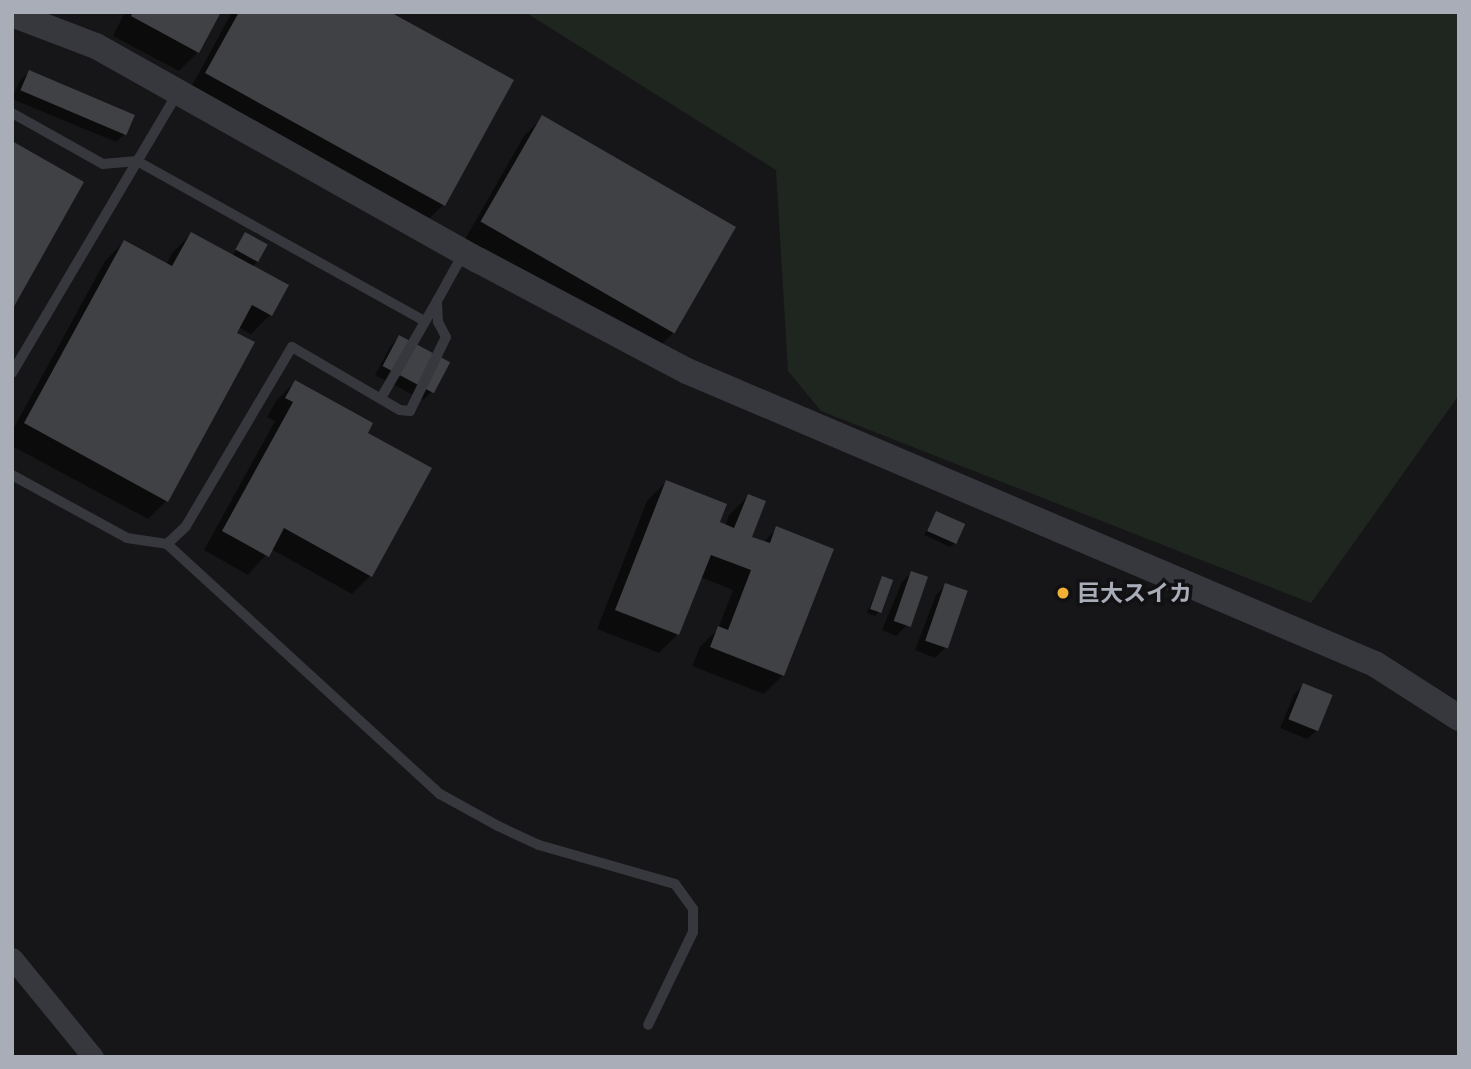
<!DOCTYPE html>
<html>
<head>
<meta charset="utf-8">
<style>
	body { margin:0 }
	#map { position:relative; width:1471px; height:1069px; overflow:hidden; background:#161618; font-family:"Archivo Narrow","Noto Sans JP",sans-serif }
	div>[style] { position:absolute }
	.green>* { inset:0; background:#1e261f }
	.shadow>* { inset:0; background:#0007 }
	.building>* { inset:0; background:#404145; transform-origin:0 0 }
	.service>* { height:10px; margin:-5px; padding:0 5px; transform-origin:5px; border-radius:5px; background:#37383d }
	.minor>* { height:21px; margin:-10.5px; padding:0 10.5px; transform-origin:10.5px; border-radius:10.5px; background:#37383d }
	.tertiary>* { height:26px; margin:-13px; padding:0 13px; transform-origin:13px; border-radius:13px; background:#37383d }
	.dots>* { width:19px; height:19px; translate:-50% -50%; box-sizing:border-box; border:4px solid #111113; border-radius:50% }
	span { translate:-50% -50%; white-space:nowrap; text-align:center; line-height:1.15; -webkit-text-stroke:7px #111113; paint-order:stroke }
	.poi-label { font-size:23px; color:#a8adb8; font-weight:700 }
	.left { translate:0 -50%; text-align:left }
	.frame { position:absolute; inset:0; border:14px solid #a8adb8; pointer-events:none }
</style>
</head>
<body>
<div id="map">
	<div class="green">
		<i style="clip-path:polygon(525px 12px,1459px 12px,1459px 395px,1311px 603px,821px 411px,788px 371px,776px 170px)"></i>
	</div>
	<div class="shadow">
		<i style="clip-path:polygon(125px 12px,219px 12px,198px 52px,179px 71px,113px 36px)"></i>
		<i style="clip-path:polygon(232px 12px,386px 12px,443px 205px,424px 224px,188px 93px)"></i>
		<i style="clip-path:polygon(29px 72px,126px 133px,116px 142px,12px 99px,19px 82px)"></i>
		<i style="clip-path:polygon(543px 117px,674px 332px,655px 351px,464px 241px,524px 136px)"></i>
		<i style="clip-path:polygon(191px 234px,232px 256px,246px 235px,258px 261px,252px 267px,286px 286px,270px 315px,251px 334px,238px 327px,167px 500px,148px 519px,12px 446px,12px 431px,105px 261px,124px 242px,166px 265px,172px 253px)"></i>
		<i style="clip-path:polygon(399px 337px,433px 391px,423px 400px,375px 375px,390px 347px)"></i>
		<i style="clip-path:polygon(295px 382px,366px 434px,371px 575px,352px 594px,271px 549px,248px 575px,204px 550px,275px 421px,267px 417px,276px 401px)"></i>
		<i style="clip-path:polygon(666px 482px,725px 526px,729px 515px,748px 496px,750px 538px,763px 543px,777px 528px,783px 675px,764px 694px,692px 666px,700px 647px,718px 629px,733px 590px,700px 577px,678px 634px,659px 653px,597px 629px,647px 501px)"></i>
		<i style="clip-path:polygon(936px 514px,955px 543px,950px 547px,924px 535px)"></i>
		<i style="clip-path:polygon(911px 573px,906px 626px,896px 636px,882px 630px,902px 582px)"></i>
		<i style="clip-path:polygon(882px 578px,879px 612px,875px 616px,867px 613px)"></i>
		<i style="clip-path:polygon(946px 585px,945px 648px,935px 658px,915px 650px,936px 595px)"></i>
		<i style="clip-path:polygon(1303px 685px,1317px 730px,1307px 739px,1280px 728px,1294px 695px)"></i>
	</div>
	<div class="building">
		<i style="clip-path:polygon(133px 12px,221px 12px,199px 53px,131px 16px)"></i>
		<i style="clip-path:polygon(239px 12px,390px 12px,514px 80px,445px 206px,205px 73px)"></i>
		<i style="left:29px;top:70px;width:115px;height:22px;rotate:23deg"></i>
		<i style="left:542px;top:115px;width:224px;height:123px;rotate:30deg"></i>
		<i style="clip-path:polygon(12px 141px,84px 182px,12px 310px)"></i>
		<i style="clip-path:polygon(191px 232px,289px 285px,272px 316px,252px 305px,237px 333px,255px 342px,168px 502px,24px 423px,124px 240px,172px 266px)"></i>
		<i style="left:245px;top:232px;width:26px;height:20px;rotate:29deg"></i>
		<i style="left:399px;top:335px;width:58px;height:35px;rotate:28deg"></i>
		<i style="clip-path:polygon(295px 380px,373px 423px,368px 433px,432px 468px,372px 577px,284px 528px,269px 557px,222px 531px,293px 402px,285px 398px)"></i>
		<i style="clip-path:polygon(666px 480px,727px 504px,720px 522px,734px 528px,748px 494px,766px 501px,752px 537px,770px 543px,776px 526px,834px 549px,784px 676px,710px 647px,718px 626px,728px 630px,751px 570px,711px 555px,679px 635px,615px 610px)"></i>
		<i style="left:936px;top:511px;width:32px;height:22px;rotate:24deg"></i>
		<i style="left:911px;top:571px;width:18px;height:53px;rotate:19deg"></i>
		<i style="left:882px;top:576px;width:12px;height:35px;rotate:20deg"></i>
		<i style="left:945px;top:583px;width:24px;height:61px;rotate:19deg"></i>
		<i style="left:1303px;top:683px;width:32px;height:39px;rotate:22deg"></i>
	</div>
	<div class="service">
		<i style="left:12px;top:113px;width:104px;rotate:29.3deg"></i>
		<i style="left:103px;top:164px;width:34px;rotate:-5deg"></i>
		<i style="left:137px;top:161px;width:329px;rotate:29.1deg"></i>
		<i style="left:12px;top:373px;width:326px;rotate:-59.4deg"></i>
		<i style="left:381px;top:398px;width:112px;rotate:-60deg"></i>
		<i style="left:12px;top:475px;width:131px;rotate:28.7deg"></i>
		<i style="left:127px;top:538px;width:40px;rotate:8.5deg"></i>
		<i style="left:167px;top:544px;width:26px;rotate:-43deg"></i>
		<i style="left:186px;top:526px;width:208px;rotate:-59.4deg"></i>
		<i style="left:292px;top:347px;width:125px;rotate:30.3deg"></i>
		<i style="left:400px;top:410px;width:10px;rotate:6deg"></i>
		<i style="left:410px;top:411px;width:82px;rotate:-64.1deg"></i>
		<i style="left:446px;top:337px;width:17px;rotate:-118deg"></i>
		<i style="left:438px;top:322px;width:21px;rotate:-93deg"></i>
		<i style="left:437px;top:301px;width:56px;rotate:-61.1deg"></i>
		<i style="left:167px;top:544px;width:370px;rotate:42.5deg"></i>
		<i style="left:440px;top:794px;width:66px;rotate:28.9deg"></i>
		<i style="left:498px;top:826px;width:45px;rotate:24.9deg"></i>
		<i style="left:539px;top:845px;width:141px;rotate:16deg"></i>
		<i style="left:675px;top:884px;width:31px;rotate:54deg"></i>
		<i style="left:693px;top:909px;width:23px;rotate:90deg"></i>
		<i style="left:693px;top:932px;width:103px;rotate:115.8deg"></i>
	</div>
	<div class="minor">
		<i style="left:12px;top:958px;width:128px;rotate:50.7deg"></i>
	</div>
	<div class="tertiary">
		<i style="left:12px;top:14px;width:90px;rotate:20.9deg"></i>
		<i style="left:96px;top:46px;width:438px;rotate:29.3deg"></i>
		<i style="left:478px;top:260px;width:237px;rotate:28deg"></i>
		<i style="left:687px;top:371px;width:748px;rotate:23.07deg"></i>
		<i style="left:1375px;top:664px;width:100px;rotate:32.7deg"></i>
	</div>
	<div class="dots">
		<i style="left:1063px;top:593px;background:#f2b134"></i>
	</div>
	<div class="poi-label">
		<span class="left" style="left:1077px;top:593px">巨大スイカ</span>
	</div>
	<div class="frame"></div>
</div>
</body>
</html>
